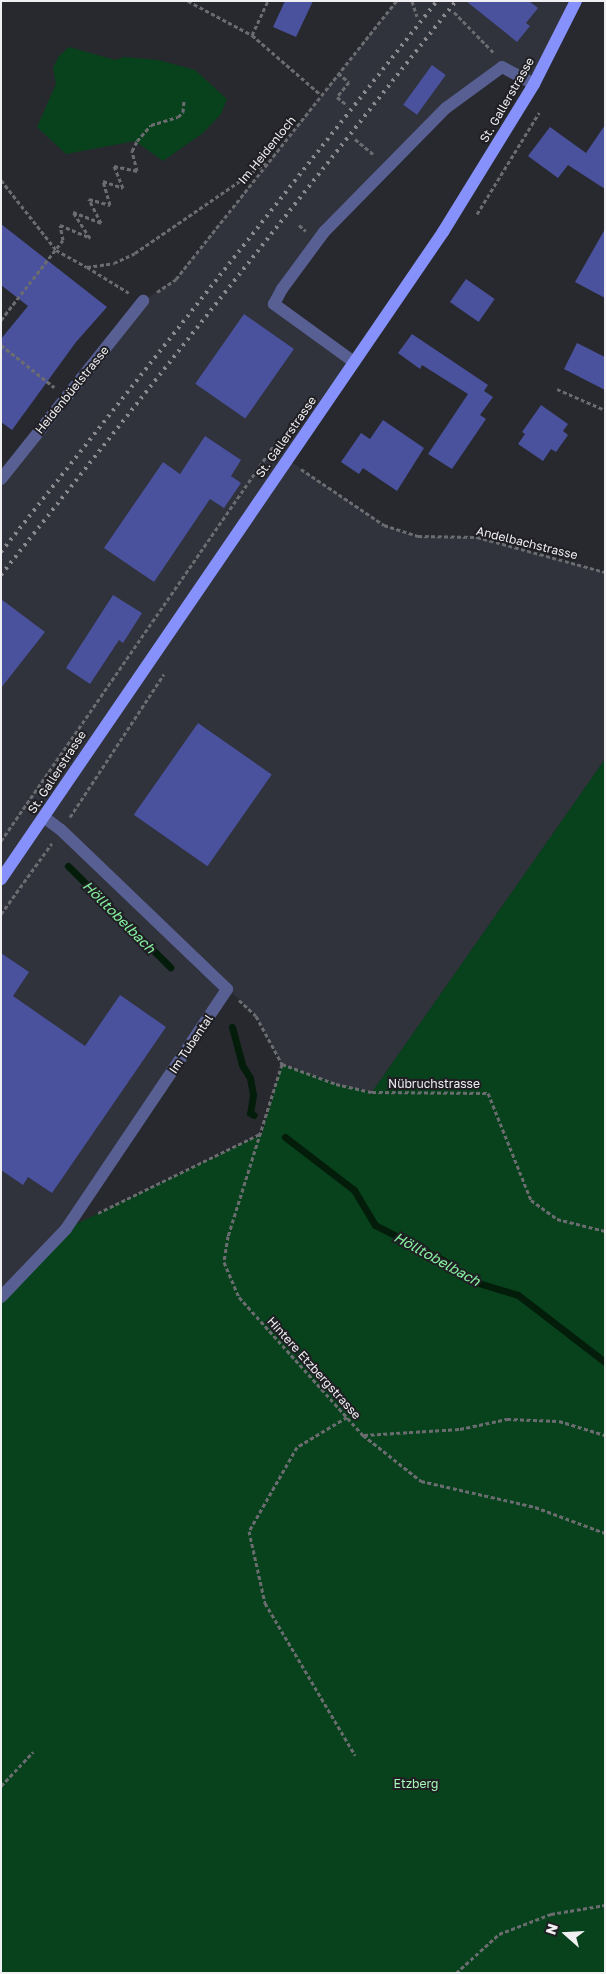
<!DOCTYPE html>
<html>
<head>
<meta charset="utf-8">
<style>
	body { margin:0 }
	#map { position:relative; width:606px; height:1974px; overflow:hidden; background:#28292e; font-family:"Golos Text",sans-serif }
	div>[style] { position:absolute }
	.built>* { inset:0; background:#30323c }
	.green>* { inset:0; background:#07421c }
	.stream>* { height:7px; margin:-3.5px; padding:0 3.5px; transform-origin:3.5px; border-radius:3.5px; background:#041d0a }
	.building>* { inset:0; background:#4a519d; transform-origin:0 0 }
	.path>* { height:3px; margin-top:-1.5px; transform-origin:0; background:repeating-linear-gradient(90deg,#6b6c70 0 4px,transparent 0 6.5px) }
	.minor>* { height:12px; margin:-6px; padding:0 6px; transform-origin:6px; border-radius:6px; background:#585f92 }
	.major>* { height:12px; margin:-6px; padding:0 6px; transform-origin:6px; border-radius:6px; background:#8691fb }
	.rail>* { height:4px; margin-top:-2px; transform-origin:0; background:repeating-linear-gradient(90deg,#8a8a8e 0 2.5px,transparent 0 7.5px) }
	span { translate:-50% -50%; white-space:nowrap; text-align:center; line-height:1.15; -webkit-text-stroke:4px #1f1f24; paint-order:stroke }
	.street-label { font-size:12px; color:#f0f0f3 }
	.park-label { font-size:12px; color:#a7fbb8 }
	.water-label { font-size:14px; color:#87f3a0; font-style:italic }
	.frame { position:absolute; inset:0; border:2px solid #f0f0f3; pointer-events:none }
	.north { position:absolute; left:541px; top:1909px; width:50px; height:50px; -webkit-text-stroke:4px #1f1f24; paint-order:stroke; rotate:289deg; font-size:14px; font-weight:700; line-height:20px; text-align:center; color:#f0f0f3 }
	.north::after { content:''; display:block; margin:auto; width:18px; height:22px; background:#f0f0f3; clip-path:polygon(50% 0,100% 100%,50% 72%,0 100%) }
</style>
</head>
<body>
<div id="map">
	<div class="built">
		<i style="clip-path:polygon(396px 1px,576px 1px,534px 84px,502px 67px,381px 172px,274px 303px,354px 362px,287px 459px,384px 525px,418px 536px,477px 537px,605px 572px,605px 759px,372px 1092px,336px 1084px,282px 1064px,256px 1016px,228px 989px,66px 1229px,1px 1297px,1px 479px,143px 301px,176px 279px)"></i>
	</div>
	<div class="green">
		<i style="clip-path:polygon(69px 47px,115px 60px,124px 57px,158px 60px,195px 70px,227px 99px,221px 114px,203px 133px,163px 161px,135px 141px,66px 154px,37px 127px,56px 84px,53px 68px,59px 56px)"></i>
		<i style="clip-path:polygon(605px 759px,605px 1973px,1px 1973px,1px 1297px,66px 1229px,262px 1134px,282px 1064px,336px 1084px,372px 1092px)"></i>
	</div>
	<div class="stream">
		<i style="left:68px;top:866px;width:144px;rotate:44.7deg"></i>
		<i style="left:232px;top:1027px;width:39px;rotate:75deg"></i>
		<i style="left:242px;top:1065px;width:15px;rotate:58deg"></i>
		<i style="left:250px;top:1078px;width:17px;rotate:80deg"></i>
		<i style="left:253px;top:1095px;width:18px;rotate:99deg"></i>
		<i style="left:250px;top:1113px;width:4px;rotate:27deg"></i>
		<i style="left:285px;top:1137px;width:87px;rotate:37.5deg"></i>
		<i style="left:354px;top:1190px;width:41px;rotate:59deg"></i>
		<i style="left:375px;top:1225px;width:76px;rotate:27.2deg"></i>
		<i style="left:443px;top:1260px;width:39px;rotate:35deg"></i>
		<i style="left:475px;top:1282px;width:45px;rotate:16.8deg"></i>
		<i style="left:518px;top:1295px;width:110px;rotate:37.6deg"></i>
	</div>
	<div class="building">
		<i style="clip-path:polygon(285px 1px,313px 1px,296px 37px,273px 27px)"></i>
		<i style="clip-path:polygon(466px 1px,529px 1px,538px 8px,526px 23px,530px 26px,517px 42px)"></i>
		<i style="left:432px;top:65px;width:17px;height:49px;rotate:36deg"></i>
		<i style="clip-path:polygon(605px 125px,605px 189px,568px 165px,558px 178px,528px 156px,550px 127px,586px 153px)"></i>
		<i style="clip-path:polygon(1px 224px,107px 307px,76px 342px,12px 430px,1px 422px,1px 339px,28px 306px,1px 285px)"></i>
		<i style="clip-path:polygon(605px 229px,605px 298px,575px 282px)"></i>
		<i style="left:466px;top:279px;width:35px;height:28px;rotate:35deg"></i>
		<i style="left:244px;top:314px;width:61px;height:85px;rotate:35deg"></i>
		<i style="clip-path:polygon(412px 334px,488px 385px,484px 391px,493px 397px,480px 415px,486px 419px,452px 469px,428px 454px,468px 394px,422px 365px,420px 369px,398px 353px)"></i>
		<i style="clip-path:polygon(577px 343px,605px 357px,605px 390px,564px 369px)"></i>
		<i style="clip-path:polygon(541px 405px,568px 424px,563px 431px,568px 435px,556px 452px,551px 449px,543px 461px,518px 444px,525px 434px,522px 432px)"></i>
		<i style="clip-path:polygon(383px 420px,424px 448px,397px 491px,363px 468px,359px 474px,341px 462px,361px 433px,370px 439px)"></i>
		<i style="clip-path:polygon(205px 436px,241px 460px,231px 476px,241px 483px,224px 508px,210px 499px,154px 582px,104px 548px,163px 462px,180px 474px)"></i>
		<i style="clip-path:polygon(113px 595px,142px 613px,123px 643px,119px 640px,90px 684px,66px 668px)"></i>
		<i style="clip-path:polygon(1px 599px,45px 632px,1px 688px)"></i>
		<i style="left:198px;top:723px;width:90px;height:112px;rotate:35deg"></i>
		<i style="clip-path:polygon(1px 953px,29px 972px,13px 996px,85px 1046px,120px 995px,166px 1027px,52px 1193px,28px 1177px,23px 1185px,1px 1170px)"></i>
	</div>
	<div class="path">
		<i style="left:188px;top:1px;width:72px;rotate:28deg"></i>
		<i style="left:252px;top:35px;width:91px;rotate:41deg"></i>
		<i style="left:412px;top:1px;width:16px;rotate:72deg"></i>
		<i style="left:454px;top:12px;width:57px;rotate:45.7deg"></i>
		<i style="left:252px;top:35px;width:38px;rotate:-65deg"></i>
		<i style="left:338px;top:73px;width:14px;rotate:39deg"></i>
		<i style="left:349px;top:82px;width:19px;rotate:129deg"></i>
		<i style="left:337px;top:97px;width:13px;rotate:39deg"></i>
		<i style="left:355px;top:139px;width:26px;rotate:40deg"></i>
		<i style="left:1px;top:180px;width:89px;rotate:51.8deg"></i>
		<i style="left:56px;top:250px;width:35px;rotate:29deg"></i>
		<i style="left:87px;top:267px;width:27px;rotate:-8deg"></i>
		<i style="left:114px;top:263px;width:23px;rotate:-25deg"></i>
		<i style="left:135px;top:253px;width:159px;rotate:-34.5deg"></i>
		<i style="left:477px;top:214px;width:119px;rotate:-58.5deg"></i>
		<i style="left:299px;top:225px;width:9px;rotate:41deg"></i>
		<i style="left:87px;top:267px;width:49px;rotate:31.8deg"></i>
		<i style="left:157px;top:292px;width:23px;rotate:-34deg"></i>
		<i style="left:176px;top:279px;width:355px;rotate:-51.6deg"></i>
		<i style="left:1px;top:320px;width:101px;rotate:-52.2deg"></i>
		<i style="left:63px;top:240px;width:15px;rotate:-101deg"></i>
		<i style="left:60px;top:225px;width:33px;rotate:23deg"></i>
		<i style="left:90px;top:238px;width:31px;rotate:-123deg"></i>
		<i style="left:73px;top:212px;width:30px;rotate:21deg"></i>
		<i style="left:101px;top:223px;width:27px;rotate:-117deg"></i>
		<i style="left:89px;top:199px;width:22px;rotate:16deg"></i>
		<i style="left:110px;top:205px;width:25px;rotate:-106deg"></i>
		<i style="left:103px;top:181px;width:21px;rotate:19deg"></i>
		<i style="left:123px;top:188px;width:24px;rotate:-112deg"></i>
		<i style="left:114px;top:166px;width:24px;rotate:12deg"></i>
		<i style="left:137px;top:171px;width:21px;rotate:-104deg"></i>
		<i style="left:132px;top:151px;width:11px;rotate:-63deg"></i>
		<i style="left:137px;top:141px;width:21px;rotate:-49deg"></i>
		<i style="left:151px;top:125px;width:28px;rotate:-17deg"></i>
		<i style="left:178px;top:117px;width:7px;rotate:-45deg"></i>
		<i style="left:183px;top:112px;width:12px;rotate:-85deg"></i>
		<i style="left:1px;top:345px;width:68px;rotate:38.4deg"></i>
		<i style="left:557px;top:389px;width:52px;rotate:23.6deg"></i>
		<i style="left:301px;top:469px;width:100px;rotate:34deg"></i>
		<i style="left:384px;top:525px;width:36px;rotate:18deg"></i>
		<i style="left:418px;top:536px;width:59px;rotate:1deg"></i>
		<i style="left:477px;top:537px;width:133px;rotate:15.3deg"></i>
		<i style="left:70px;top:817px;width:171px;rotate:-56.7deg"></i>
		<i style="left:1px;top:841px;width:486px;rotate:-55.4deg"></i>
		<i style="left:1px;top:914px;width:87px;rotate:-54.3deg"></i>
		<i style="left:239px;top:1000px;width:23px;rotate:43deg"></i>
		<i style="left:256px;top:1016px;width:55px;rotate:61.6deg"></i>
		<i style="left:282px;top:1064px;width:58px;rotate:20.3deg"></i>
		<i style="left:336px;top:1084px;width:37px;rotate:13deg"></i>
		<i style="left:372px;top:1092px;width:116px;rotate:0.5deg"></i>
		<i style="left:488px;top:1093px;width:115px;rotate:68.1deg"></i>
		<i style="left:531px;top:1200px;width:32px;rotate:36deg"></i>
		<i style="left:557px;top:1219px;width:49px;rotate:14deg"></i>
		<i style="left:282px;top:1064px;width:180px;rotate:107.4deg"></i>
		<i style="left:228px;top:1236px;width:26px;rotate:99deg"></i>
		<i style="left:224px;top:1262px;width:38px;rotate:67deg"></i>
		<i style="left:239px;top:1297px;width:186px;rotate:48.1deg"></i>
		<i style="left:363px;top:1435px;width:74px;rotate:38.4deg"></i>
		<i style="left:421px;top:1481px;width:117px;rotate:12.8deg"></i>
		<i style="left:535px;top:1507px;width:75px;rotate:20.4deg"></i>
		<i style="left:98px;top:1213px;width:182px;rotate:-26deg"></i>
		<i style="left:347px;top:1417px;width:58px;rotate:149deg"></i>
		<i style="left:297px;top:1447px;width:97px;rotate:119.7deg"></i>
		<i style="left:249px;top:1531px;width:74px;rotate:77.5deg"></i>
		<i style="left:265px;top:1603px;width:177px;rotate:59.4deg"></i>
		<i style="left:364px;top:1435px;width:96px;rotate:-3.6deg"></i>
		<i style="left:460px;top:1429px;width:48px;rotate:-12deg"></i>
		<i style="left:507px;top:1419px;width:52px;rotate:2.2deg"></i>
		<i style="left:559px;top:1421px;width:48px;rotate:16.9deg"></i>
		<i style="left:1px;top:1786px;width:47px;rotate:-46.7deg"></i>
		<i style="left:456px;top:1973px;width:58px;rotate:-42.2deg"></i>
		<i style="left:499px;top:1934px;width:56px;rotate:-21deg"></i>
		<i style="left:551px;top:1914px;width:55px;rotate:-9.5deg"></i>
	</div>
	<div class="minor">
		<i style="left:354px;top:362px;width:99px;rotate:-144.1deg"></i>
		<i style="left:274px;top:304px;width:17px;rotate:-62deg"></i>
		<i style="left:282px;top:289px;width:71px;rotate:-53.6deg"></i>
		<i style="left:324px;top:232px;width:174px;rotate:-45.5deg"></i>
		<i style="left:446px;top:108px;width:69px;rotate:-36.2deg"></i>
		<i style="left:502px;top:67px;width:36px;rotate:28deg"></i>
		<i style="left:1px;top:479px;width:228px;rotate:-51.4deg"></i>
		<i style="left:1px;top:1297px;width:94px;rotate:-46.3deg"></i>
		<i style="left:66px;top:1229px;width:289px;rotate:-56.1deg"></i>
		<i style="left:227px;top:989px;width:230px;rotate:-136.2deg"></i>
		<i style="left:61px;top:830px;width:21px;rotate:-143deg"></i>
	</div>
	<div class="major">
		<i style="left:1px;top:879px;width:784px;rotate:-55.66deg"></i>
		<i style="left:443px;top:232px;width:174px;rotate:-58.4deg"></i>
		<i style="left:534px;top:84px;width:93px;rotate:-63.2deg"></i>
	</div>
	<div class="rail">
		<i style="left:1px;top:552px;width:703px;rotate:-51.65deg"></i>
		<i style="left:1px;top:575px;width:732px;rotate:-51.6deg"></i>
	</div>
	<div class="street-label">
		<span style="left:507px;top:100px;rotate:-60deg">St. Gallerstrasse</span>
		<span style="left:267px;top:150px;rotate:-51deg">Im Heidenloch</span>
		<span style="left:72px;top:390px;rotate:-51deg">Heidenbüelstrasse</span>
		<span style="left:286px;top:437px;rotate:-55deg">St. Gallerstrasse</span>
		<span style="left:527px;top:543px;rotate:14deg">Andelbachstrasse</span>
		<span style="left:57px;top:772px;rotate:-57deg">St. Gallerstrasse</span>
		<span style="left:191px;top:1044px;rotate:-56deg">Im Tubental</span>
		<span style="left:434px;top:1084px">Nübruchstrasse</span>
		<span style="left:314px;top:1368px;rotate:48deg">Hintere Etzbergstrasse</span>
	</div>
	<div class="park-label">
		<span style="left:416px;top:1784px">Etzberg</span>
	</div>
	<div class="water-label">
		<span style="left:119px;top:917px;rotate:45deg">Hölltobelbach</span>
		<span style="left:437px;top:1259px;rotate:29deg">Hölltobelbach</span>
	</div>
	<div class="frame"></div>
	<div class="north">N</div>
</div>
</body>
</html>
